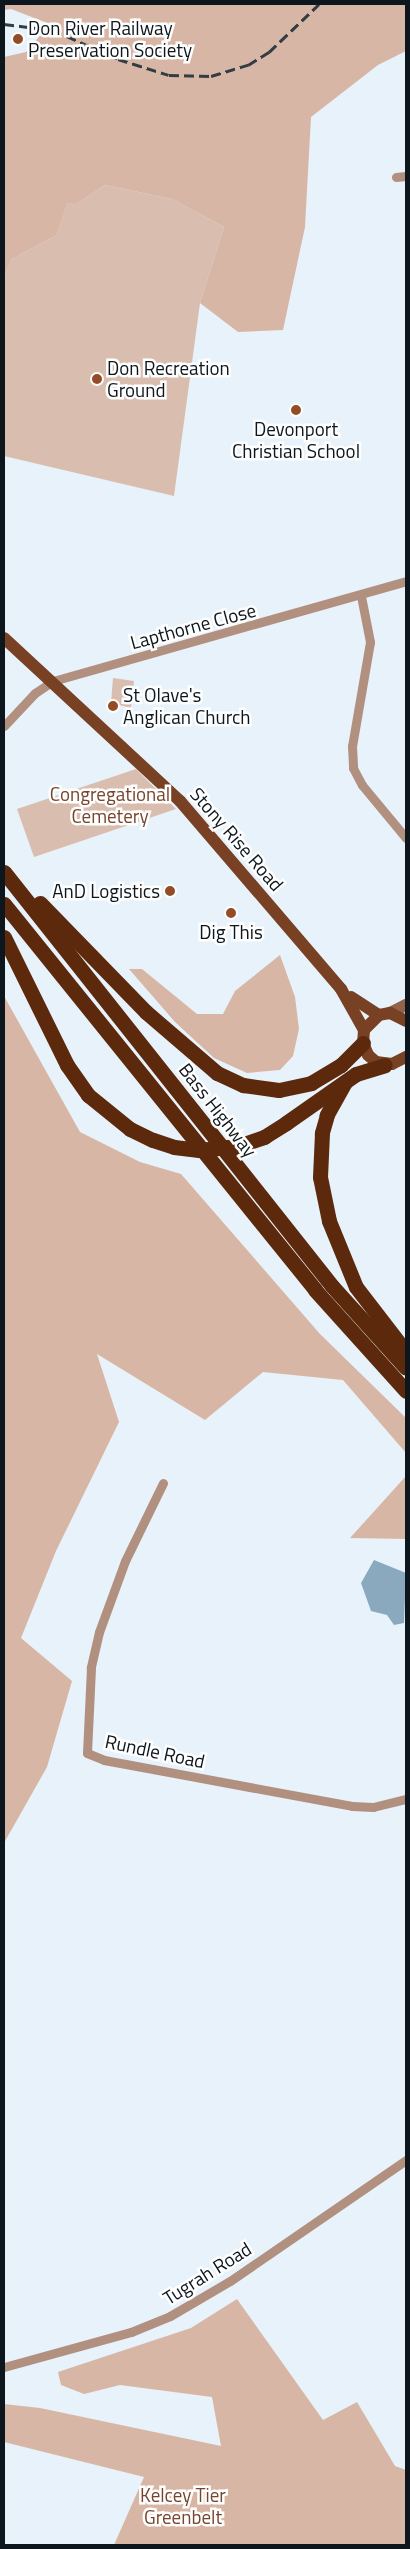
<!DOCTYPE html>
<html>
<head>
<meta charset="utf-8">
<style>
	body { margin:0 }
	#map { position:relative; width:410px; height:2549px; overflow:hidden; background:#e7f2fa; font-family:"Titillium Web",sans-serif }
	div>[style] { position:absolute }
	.green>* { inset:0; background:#d9bdaf }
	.forest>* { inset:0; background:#d8b6a5 }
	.water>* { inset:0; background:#8ba9be }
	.street>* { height:9px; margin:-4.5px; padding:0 4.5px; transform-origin:4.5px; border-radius:4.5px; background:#b29080 }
	.secondary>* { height:12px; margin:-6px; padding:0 6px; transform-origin:6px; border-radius:6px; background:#92624b }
	.primary>* { height:12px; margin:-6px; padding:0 6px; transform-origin:6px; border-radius:6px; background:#794123 }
	.highway>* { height:15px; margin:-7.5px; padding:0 7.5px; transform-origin:7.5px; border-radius:7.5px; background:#5c290c }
	.rail>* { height:2.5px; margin-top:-1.25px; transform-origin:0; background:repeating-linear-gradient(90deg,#323c43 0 10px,transparent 0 15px) }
	.highway-bridge>* { height:15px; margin:-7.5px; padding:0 7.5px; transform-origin:7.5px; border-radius:7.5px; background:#5c290c }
	.dots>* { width:14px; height:14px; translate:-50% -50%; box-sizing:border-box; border:2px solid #fefefe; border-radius:50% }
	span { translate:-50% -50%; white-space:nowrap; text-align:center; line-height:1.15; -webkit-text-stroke:5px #fefefe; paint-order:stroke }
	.poi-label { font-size:19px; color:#0c161c }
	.left { translate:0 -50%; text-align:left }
	.right { translate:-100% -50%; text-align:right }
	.street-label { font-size:19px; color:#0c161c }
	.park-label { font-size:19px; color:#75452d }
	.frame { position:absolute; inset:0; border:5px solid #0c161c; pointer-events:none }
</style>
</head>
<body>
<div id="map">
	<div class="green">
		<i style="clip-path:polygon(105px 185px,172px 199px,224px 227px,200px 303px,174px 496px,4px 456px,4px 276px,12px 259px,57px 235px,67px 202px,78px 203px)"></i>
		<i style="clip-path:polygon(113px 678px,134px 681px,131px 708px,111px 703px)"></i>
		<i style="clip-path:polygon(136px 769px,176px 809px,34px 857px,17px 809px)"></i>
	</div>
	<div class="forest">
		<i style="clip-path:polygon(4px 4px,406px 4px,406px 51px,378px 65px,311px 117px,305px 227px,283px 330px,238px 332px,200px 303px,224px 227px,172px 199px,105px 185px,78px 203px,67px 203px,57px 235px,12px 259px,4px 276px,4px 57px,26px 52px,50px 24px,11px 9px,4px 10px)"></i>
		<i style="clip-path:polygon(280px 955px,295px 997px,299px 1029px,293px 1056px,280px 1070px,247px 1073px,214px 1058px,175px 1022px,129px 969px,142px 969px,197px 1014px,223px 1014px,235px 991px)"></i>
		<i style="clip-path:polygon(4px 996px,80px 1132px,140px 1162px,181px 1174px,320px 1334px,406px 1418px,406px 1453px,343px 1380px,263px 1372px,205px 1420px,97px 1354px,119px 1422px,56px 1551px,21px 1638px,72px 1681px,47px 1767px,4px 1843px)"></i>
		<i style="clip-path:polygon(406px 1476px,406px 1539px,350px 1538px)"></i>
		<i style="clip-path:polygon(237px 2299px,323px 2420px,357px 2402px,395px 2466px,406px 2470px,406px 2545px,114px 2545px,144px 2477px,4px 2442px,4px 2404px,40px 2408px,221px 2446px,212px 2397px,120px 2385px,84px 2394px,61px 2385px,58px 2372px,191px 2328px)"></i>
	</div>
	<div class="water">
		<i style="clip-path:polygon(374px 1560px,406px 1573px,404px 1623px,394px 1625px,387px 1615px,371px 1611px,361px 1583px)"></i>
	</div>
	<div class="street">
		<i style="left:396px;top:177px;width:10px;rotate:-6deg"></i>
		<i style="left:361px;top:596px;width:47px;rotate:78.9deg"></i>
		<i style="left:370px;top:642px;width:106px;rotate:99.8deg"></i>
		<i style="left:352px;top:746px;width:22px;rotate:87deg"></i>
		<i style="left:353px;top:768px;width:19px;rotate:62deg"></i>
		<i style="left:362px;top:785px;width:69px;rotate:50.3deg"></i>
		<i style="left:4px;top:726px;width:45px;rotate:-46.8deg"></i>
		<i style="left:35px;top:693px;width:22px;rotate:-34deg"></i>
		<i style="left:53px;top:681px;width:367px;rotate:-15.8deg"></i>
		<i style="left:163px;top:1483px;width:87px;rotate:116deg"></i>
		<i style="left:125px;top:1561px;width:76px;rotate:110.1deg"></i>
		<i style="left:99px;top:1632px;width:37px;rotate:103deg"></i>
		<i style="left:91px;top:1668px;width:85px;rotate:92.7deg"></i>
		<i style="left:87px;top:1753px;width:18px;rotate:22deg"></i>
		<i style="left:104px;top:1760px;width:252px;rotate:10.5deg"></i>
		<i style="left:352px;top:1806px;width:21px;rotate:3deg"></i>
		<i style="left:373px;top:1807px;width:34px;rotate:-14deg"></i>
		<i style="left:4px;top:2367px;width:132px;rotate:-15.4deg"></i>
		<i style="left:131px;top:2332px;width:42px;rotate:-22.3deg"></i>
		<i style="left:170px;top:2316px;width:69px;rotate:-30.3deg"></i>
		<i style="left:230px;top:2281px;width:214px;rotate:-34.5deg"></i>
	</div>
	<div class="secondary">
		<i style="left:390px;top:1013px;width:18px;rotate:-27deg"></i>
	</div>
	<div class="primary">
		<i style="left:4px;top:638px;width:240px;rotate:42.8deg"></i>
		<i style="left:180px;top:801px;width:248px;rotate:49.4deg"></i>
		<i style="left:341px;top:989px;width:47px;rotate:60.7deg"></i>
		<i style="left:351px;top:997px;width:33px;rotate:33deg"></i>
		<i style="left:406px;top:1021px;width:18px;rotate:-153deg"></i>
		<i style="left:390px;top:1013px;width:11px;rotate:170deg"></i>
		<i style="left:379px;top:1015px;width:21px;rotate:135deg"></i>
		<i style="left:364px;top:1030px;width:13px;rotate:94deg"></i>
		<i style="left:363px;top:1043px;width:13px;rotate:67deg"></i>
		<i style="left:368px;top:1055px;width:11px;rotate:41deg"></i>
		<i style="left:376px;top:1062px;width:16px;rotate:7deg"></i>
		<i style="left:392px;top:1064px;width:16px;rotate:-27deg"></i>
	</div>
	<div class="highway">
		<i style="left:4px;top:872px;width:528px;rotate:51.61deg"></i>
		<i style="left:332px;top:1286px;width:110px;rotate:47.9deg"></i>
		<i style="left:40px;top:903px;width:152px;rotate:45.8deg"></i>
		<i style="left:146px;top:1012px;width:94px;rotate:40.7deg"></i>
		<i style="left:217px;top:1073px;width:29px;rotate:25deg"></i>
		<i style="left:243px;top:1085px;width:36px;rotate:8deg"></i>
		<i style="left:279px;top:1090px;width:33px;rotate:-12deg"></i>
		<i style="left:311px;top:1083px;width:35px;rotate:-31deg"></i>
		<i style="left:341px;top:1065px;width:31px;rotate:-45deg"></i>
		<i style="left:4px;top:904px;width:496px;rotate:51.1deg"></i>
		<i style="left:315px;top:1290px;width:136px;rotate:48deg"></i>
		<i style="left:4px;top:937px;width:143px;rotate:63.8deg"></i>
		<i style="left:67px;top:1065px;width:37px;rotate:55deg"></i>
		<i style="left:88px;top:1095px;width:54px;rotate:39deg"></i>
		<i style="left:130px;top:1129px;width:25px;rotate:26deg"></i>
		<i style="left:345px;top:1082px;width:38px;rotate:119deg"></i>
		<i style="left:327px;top:1115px;width:19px;rotate:106deg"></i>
		<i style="left:322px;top:1133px;width:44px;rotate:92.6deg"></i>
		<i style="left:320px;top:1177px;width:45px;rotate:78.4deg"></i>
		<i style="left:329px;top:1221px;width:71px;rotate:67.8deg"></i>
		<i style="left:356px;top:1287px;width:82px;rotate:52.4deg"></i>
		<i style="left:238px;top:1146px;width:28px;rotate:-19deg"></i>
		<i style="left:264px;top:1137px;width:26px;rotate:-32deg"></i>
		<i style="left:286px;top:1123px;width:85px;rotate:-35deg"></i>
		<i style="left:356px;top:1074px;width:30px;rotate:-17deg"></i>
	</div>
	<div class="rail">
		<i style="left:4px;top:24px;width:49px;rotate:7deg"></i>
		<i style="left:53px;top:30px;width:71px;rotate:24deg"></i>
		<i style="left:118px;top:59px;width:53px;rotate:17.4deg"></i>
		<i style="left:169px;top:75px;width:42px;rotate:1.4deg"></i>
		<i style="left:211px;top:76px;width:39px;rotate:-17deg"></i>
		<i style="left:248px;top:65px;width:25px;rotate:-32deg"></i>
		<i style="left:269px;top:52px;width:69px;rotate:-43.8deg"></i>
	</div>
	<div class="highway-bridge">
		<i style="left:153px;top:1140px;width:22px;rotate:18deg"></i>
		<i style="left:174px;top:1147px;width:25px;rotate:7deg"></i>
		<i style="left:199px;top:1150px;width:39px;rotate:-6deg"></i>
	</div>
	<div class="dots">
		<i style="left:18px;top:39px;background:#934c26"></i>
		<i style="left:97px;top:379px;background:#934c26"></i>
		<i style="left:296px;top:410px;background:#934c26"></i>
		<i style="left:113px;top:706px;background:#934c26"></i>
		<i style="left:170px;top:891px;background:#934c26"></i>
		<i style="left:231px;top:913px;background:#934c26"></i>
	</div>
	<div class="poi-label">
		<span class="left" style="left:28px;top:39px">Don River Railway<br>Preservation Society</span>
		<span class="left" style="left:107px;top:379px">Don Recreation<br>Ground</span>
		<span style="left:296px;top:440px">Devonport<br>Christian School</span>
		<span class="left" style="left:123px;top:706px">St Olave's<br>Anglican Church</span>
		<span class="right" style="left:160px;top:891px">AnD Logistics</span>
		<span style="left:231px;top:932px">Dig This</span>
	</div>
	<div class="street-label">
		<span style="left:193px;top:626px;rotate:-15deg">Lapthorne Close</span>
		<span style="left:237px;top:839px;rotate:49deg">Stony Rise Road</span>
		<span style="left:218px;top:1110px;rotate:52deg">Bass Highway</span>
		<span style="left:155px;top:1751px;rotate:12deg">Rundle Road</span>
		<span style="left:207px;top:2273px;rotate:-32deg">Tugrah Road</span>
	</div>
	<div class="park-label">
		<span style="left:110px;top:805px">Congregational<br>Cemetery</span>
		<span style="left:183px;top:2506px">Kelcey Tier<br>Greenbelt</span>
	</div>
	<div class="frame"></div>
</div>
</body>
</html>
